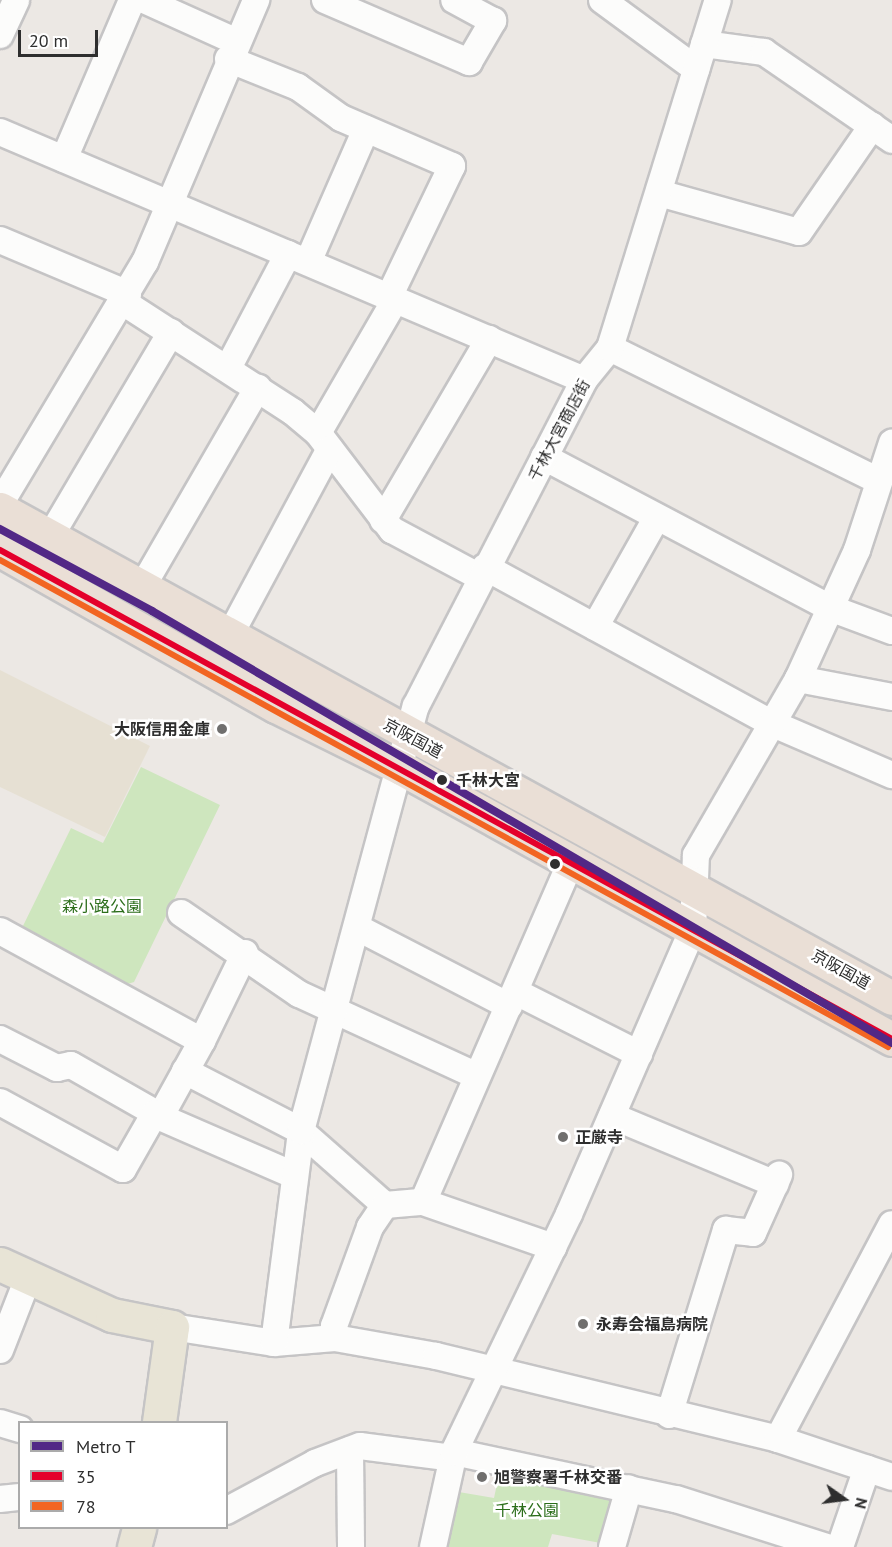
<!DOCTYPE html>
<html>
<head>
<meta charset="utf-8">
<style>
	body { margin:0 }
	#map { position:relative; width:892px; height:1547px; overflow:hidden; background:#ece8e4; font-family:"PT Sans","Noto Sans JP",sans-serif }
	div>[style] { position:absolute }
	.education>* { inset:0; background:#e6e0d3 }
	.green>* { inset:0; background:#cee6be }
	.roads { filter:drop-shadow(2px 0 #c5c4c5) drop-shadow(-2px 0 #c5c4c5) drop-shadow(0 2px #c5c4c5) drop-shadow(0 -2px #c5c4c5) }
	.minor>* { height:26px; margin:-13px; padding:0 13px; transform-origin:13px; border-radius:13px; background:#fcfcfb }
	.major>* { height:33px; margin:-16.5px; padding:0 16.5px; transform-origin:16.5px; border-radius:16.5px; background:#e8e4d6 }
	.highway>* { height:33px; margin:-16.5px; padding:0 16.5px; transform-origin:16.5px; border-radius:16.5px; background:#eadfd6 }
	.bus-1>* { height:6px; margin:-3px; padding:0 3px; transform-origin:3px; border-radius:3px; background:#e4002b }
	.bus-2>* { height:6px; margin:-3px; padding:0 3px; transform-origin:3px; border-radius:3px; background:#f26522 }
	.metro-1>* { height:8px; margin:-4px; padding:0 4px; transform-origin:4px; border-radius:4px; background:#522886 }
	.dots>* { width:16px; height:16px; translate:-50% -50%; box-sizing:border-box; border:3px solid #fff; border-radius:50% }
	span { translate:-50% -50%; white-space:nowrap; text-align:center; line-height:1.15; -webkit-text-stroke:5px #fff; paint-order:stroke }
	.street-label { font-size:16px; color:#2e2e2e }
	.poi-label { font-size:16px; color:#2e2e2e; font-weight:700 }
	.right { translate:-100% -50%; text-align:right }
	.left { translate:0 -50%; text-align:left }
	.stop-label { font-size:16px; color:#2e2e2e; font-weight:700 }
	.park-label { font-size:16px; color:#2c6e1b }
	.legend { position:absolute; left:18px; top:1421px; width:210px; height:108px; box-sizing:border-box; background:#fff; border:2px solid #ababab; margin:0; padding:8px 10px; list-style:none; font-size:18px; color:#2e2e2e }
	.legend li { display:flex; align-items:center; gap:12px; height:30px }
	.legend b { width:30px; border:2px solid #ababab }
	.north { position:absolute; left:814px; top:1469px; width:60px; height:60px; -webkit-text-stroke:4px #fff; paint-order:stroke; rotate:104deg; font-size:16px; font-weight:700; line-height:24px; text-align:center; color:#2e2e2e }
	.north::after { content:''; display:block; margin:auto; width:21px; height:27px; background:#2e2e2e; clip-path:polygon(50% 0,100% 100%,50% 72%,0 100%) }
	.scale { position:absolute; left:18px; top:30px; width:80px; height:27px; box-sizing:border-box; border:3px solid #2e2e2e; border-top:0; padding-left:8px; font-size:18px; line-height:21px; white-space:nowrap; color:#2e2e2e; -webkit-text-stroke:4px #fff; paint-order:stroke }
</style>
</head>
<body>
<div id="map">
	<div class="education">
		<i style="clip-path:polygon(0 670px,150px 746px,105px 837px,0 787px)"></i>
	</div>
	<div class="green">
		<i style="clip-path:polygon(141px 767px,220px 805px,134px 982px,121px 986px,20px 932px,71px 828px,103px 843px)"></i>
		<i style="clip-path:polygon(500px 1470px,619px 1493px,606px 1544px,552px 1534px,548px 1547px,442px 1547px,453px 1491px,494px 1498px)"></i>
	</div>
	<div class="roads">
		<div class="minor">
			<i style="left:144px;top:0;width:100px;rotate:24.3deg"></i>
			<i style="left:325px;top:0;width:157px;rotate:23.3deg"></i>
			<i style="left:469px;top:62px;width:48px;rotate:-59.7deg"></i>
			<i style="left:493px;top:21px;width:44px;rotate:-151.7deg"></i>
			<i style="left:602px;top:0;width:117px;rotate:36.3deg"></i>
			<i style="left:0;top:35px;width:38px;rotate:-65deg"></i>
			<i style="left:704px;top:44px;width:61px;rotate:7.6deg"></i>
			<i style="left:764px;top:52px;width:155px;rotate:34.5deg"></i>
			<i style="left:228px;top:59px;width:75px;rotate:21.8deg"></i>
			<i style="left:298px;top:87px;width:53px;rotate:35.8deg"></i>
			<i style="left:341px;top:118px;width:121px;rotate:23.4deg"></i>
			<i style="left:452px;top:166px;width:145px;rotate:115.7deg"></i>
			<i style="left:0;top:132px;width:634px;rotate:23.01deg"></i>
			<i style="left:64px;top:159px;width:173px;rotate:-66.8deg"></i>
			<i style="left:659px;top:193px;width:145px;rotate:15.6deg"></i>
			<i style="left:799px;top:232px;width:129px;rotate:-55.4deg"></i>
			<i style="left:0;top:240px;width:139px;rotate:22.9deg"></i>
			<i style="left:308px;top:262px;width:145px;rotate:-66.4deg"></i>
			<i style="left:123px;top:302px;width:202px;rotate:32.9deg"></i>
			<i style="left:293px;top:412px;width:33px;rotate:40deg"></i>
			<i style="left:318px;top:433px;width:122px;rotate:52.7deg"></i>
			<i style="left:392px;top:530px;width:100px;rotate:28.1deg"></i>
			<i style="left:610px;top:348px;width:298px;rotate:26.3deg"></i>
			<i style="left:228px;top:368px;width:129px;rotate:-62.2deg"></i>
			<i style="left:318px;top:433px;width:154px;rotate:-59.9deg"></i>
			<i style="left:544px;top:457px;width:323px;rotate:27.8deg"></i>
			<i style="left:830px;top:608px;width:66px;rotate:20.4deg"></i>
			<i style="left:0;top:504px;width:282px;rotate:-59.1deg"></i>
			<i style="left:145px;top:262px;width:285px;rotate:-67deg"></i>
			<i style="left:383px;top:520px;width:210px;rotate:-59.6deg"></i>
			<i style="left:50px;top:537px;width:238px;rotate:-59.4deg"></i>
			<i style="left:485px;top:567px;width:326px;rotate:28.6deg"></i>
			<i style="left:771px;top:723px;width:132px;rotate:23.3deg"></i>
			<i style="left:141px;top:589px;width:233px;rotate:-59.9deg"></i>
			<i style="left:595px;top:627px;width:126px;rotate:-60.6deg"></i>
			<i style="left:229px;top:637px;width:213px;rotate:-61.8deg"></i>
			<i style="left:798px;top:679px;width:96px;rotate:10.8deg"></i>
			<i style="left:181px;top:913px;width:143px;rotate:34.5deg"></i>
			<i style="left:299px;top:994px;width:194px;rotate:24.7deg"></i>
			<i style="left:358px;top:928px;width:170px;rotate:27.3deg"></i>
			<i style="left:0;top:931px;width:230px;rotate:28.6deg"></i>
			<i style="left:202px;top:1041px;width:87px;rotate:118.9deg"></i>
			<i style="left:160px;top:1117px;width:143px;rotate:23.5deg"></i>
			<i style="left:516px;top:992px;width:138px;rotate:26.8deg"></i>
			<i style="left:0;top:1039px;width:64px;rotate:27deg"></i>
			<i style="left:57px;top:1068px;width:14px;rotate:-12deg"></i>
			<i style="left:71px;top:1065px;width:97px;rotate:29.7deg"></i>
			<i style="left:202px;top:1041px;width:98px;rotate:-64deg"></i>
			<i style="left:185px;top:1071px;width:131px;rotate:27.3deg"></i>
			<i style="left:301px;top:1131px;width:112px;rotate:41.4deg"></i>
			<i style="left:0;top:1102px;width:140px;rotate:28.6deg"></i>
			<i style="left:123px;top:1169px;width:64px;rotate:-60.3deg"></i>
			<i style="left:155px;top:1113px;width:6px;rotate:39deg"></i>
			<i style="left:612px;top:1116px;width:177px;rotate:22.6deg"></i>
			<i style="left:423px;top:1202px;width:369px;rotate:-66.5deg"></i>
			<i style="left:172px;top:1327px;width:103px;rotate:8.9deg"></i>
			<i style="left:274px;top:1343px;width:61px;rotate:-4.7deg"></i>
			<i style="left:335px;top:1338px;width:103px;rotate:10.1deg"></i>
			<i style="left:436px;top:1356px;width:352px;rotate:13.6deg"></i>
			<i style="left:778px;top:1439px;width:120px;rotate:18.4deg"></i>
			<i style="left:335px;top:1338px;width:12px;rotate:-95deg"></i>
			<i style="left:334px;top:1326px;width:105px;rotate:-70deg"></i>
			<i style="left:370px;top:1227px;width:27px;rotate:-56deg"></i>
			<i style="left:385px;top:1205px;width:38px;rotate:-5deg"></i>
			<i style="left:423px;top:1202px;width:138px;rotate:19.1deg"></i>
			<i style="left:274px;top:1343px;width:214px;rotate:-82.7deg"></i>
			<i style="left:301px;top:1131px;width:440px;rotate:-74.9deg"></i>
			<i style="left:416px;top:706px;width:367px;rotate:-62.7deg"></i>
			<i style="left:584px;top:380px;width:41px;rotate:-50.9deg"></i>
			<i style="left:610px;top:348px;width:364px;rotate:-72.8deg"></i>
			<i style="left:0;top:1350px;width:77px;rotate:-68.7deg"></i>
			<i style="left:669px;top:1415px;width:194px;rotate:-72.9deg"></i>
			<i style="left:726px;top:1230px;width:27px;rotate:6deg"></i>
			<i style="left:753px;top:1233px;width:64px;rotate:-65.9deg"></i>
			<i style="left:0;top:1423px;width:21px;rotate:17deg"></i>
			<i style="left:778px;top:1439px;width:243px;rotate:-62.1deg"></i>
			<i style="left:350px;top:1450px;width:97px;rotate:89.4deg"></i>
			<i style="left:454px;top:1452px;width:227px;rotate:12deg"></i>
			<i style="left:676px;top:1499px;width:157px;rotate:17.7deg"></i>
			<i style="left:0;top:1499px;width:20px;rotate:-6deg"></i>
			<i style="left:226px;top:1511px;width:101px;rotate:-28.3deg"></i>
			<i style="left:315px;top:1463px;width:48px;rotate:-20.7deg"></i>
			<i style="left:360px;top:1446px;width:93px;rotate:7.4deg"></i>
			<i style="left:433px;top:1547px;width:97px;rotate:-77.5deg"></i>
			<i style="left:454px;top:1452px;width:264px;rotate:-64.2deg"></i>
			<i style="left:569px;top:1214px;width:311px;rotate:-66.5deg"></i>
			<i style="left:693px;top:929px;width:74px;rotate:-87.7deg"></i>
			<i style="left:696px;top:855px;width:203px;rotate:-59.9deg"></i>
			<i style="left:798px;top:679px;width:142px;rotate:-65.4deg"></i>
			<i style="left:857px;top:550px;width:113px;rotate:-71.9deg"></i>
			<i style="left:612px;top:1547px;width:61px;rotate:-73.9deg"></i>
			<i style="left:840px;top:1547px;width:83px;rotate:-71.1deg"></i>
		</div>
		<div class="major">
			<i style="left:0;top:1264px;width:123px;rotate:24.5deg"></i>
			<i style="left:112px;top:1315px;width:61px;rotate:11.3deg"></i>
			<i style="left:172px;top:1327px;width:96px;rotate:97.8deg"></i>
			<i style="left:134px;top:1547px;width:20px;rotate:-75deg"></i>
		</div>
		<div class="highway">
			<i style="left:0;top:509px;width:1017px;rotate:28.73deg"></i>
			<i style="left:0;top:550px;width:317px;rotate:29.5deg"></i>
			<i style="left:276px;top:706px;width:140px;rotate:26.4deg"></i>
			<i style="left:401px;top:768px;width:561px;rotate:28.9deg"></i>
		</div>
	</div>
	<div class="bus-1">
		<i style="left:0;top:550px;width:1017px;rotate:28.73deg"></i>
	</div>
	<div class="bus-2">
		<i style="left:0;top:560px;width:1013px;rotate:28.74deg"></i>
	</div>
	<div class="metro-1">
		<i style="left:0;top:529px;width:173px;rotate:28.3deg"></i>
		<i style="left:152px;top:611px;width:857px;rotate:30.28deg"></i>
	</div>
	<div class="dots">
		<i style="left:222px;top:729px;background:#706f6e"></i>
		<i style="left:442px;top:780px;background:#2e2e2e"></i>
		<i style="left:555px;top:864px;background:#2e2e2e"></i>
		<i style="left:563px;top:1137px;background:#706f6e"></i>
		<i style="left:583px;top:1324px;background:#706f6e"></i>
		<i style="left:482px;top:1477px;background:#706f6e"></i>
	</div>
	<div class="street-label">
		<span style="left:559px;top:430px;rotate:-62deg">千林大宮商店街</span>
		<span style="left:413px;top:738px;rotate:28deg">京阪国道</span>
		<span style="left:841px;top:969px;rotate:29deg">京阪国道</span>
	</div>
	<div class="poi-label">
		<span class="right" style="left:210px;top:729px">大阪信用金庫</span>
		<span class="left" style="left:575px;top:1137px">正厳寺</span>
		<span class="left" style="left:596px;top:1324px">永寿会福島病院</span>
		<span class="left" style="left:494px;top:1477px">旭警察署千林交番</span>
	</div>
	<div class="stop-label">
		<span class="left" style="left:456px;top:780px">千林大宮</span>
	</div>
	<div class="park-label">
		<span style="left:102px;top:906px">森小路公園</span>
		<span style="left:527px;top:1510px">千林公園</span>
	</div>
	<ul class="legend">
	<li><b style="height:8px;background:#522886"></b>Metro T</li>
	<li><b style="height:8px;background:#e4002b"></b>35</li>
	<li><b style="height:8px;background:#f26522"></b>78</li>
	</ul>
	<div class="north">N</div>
	<div class="scale">20 m</div>
</div>
</body>
</html>
